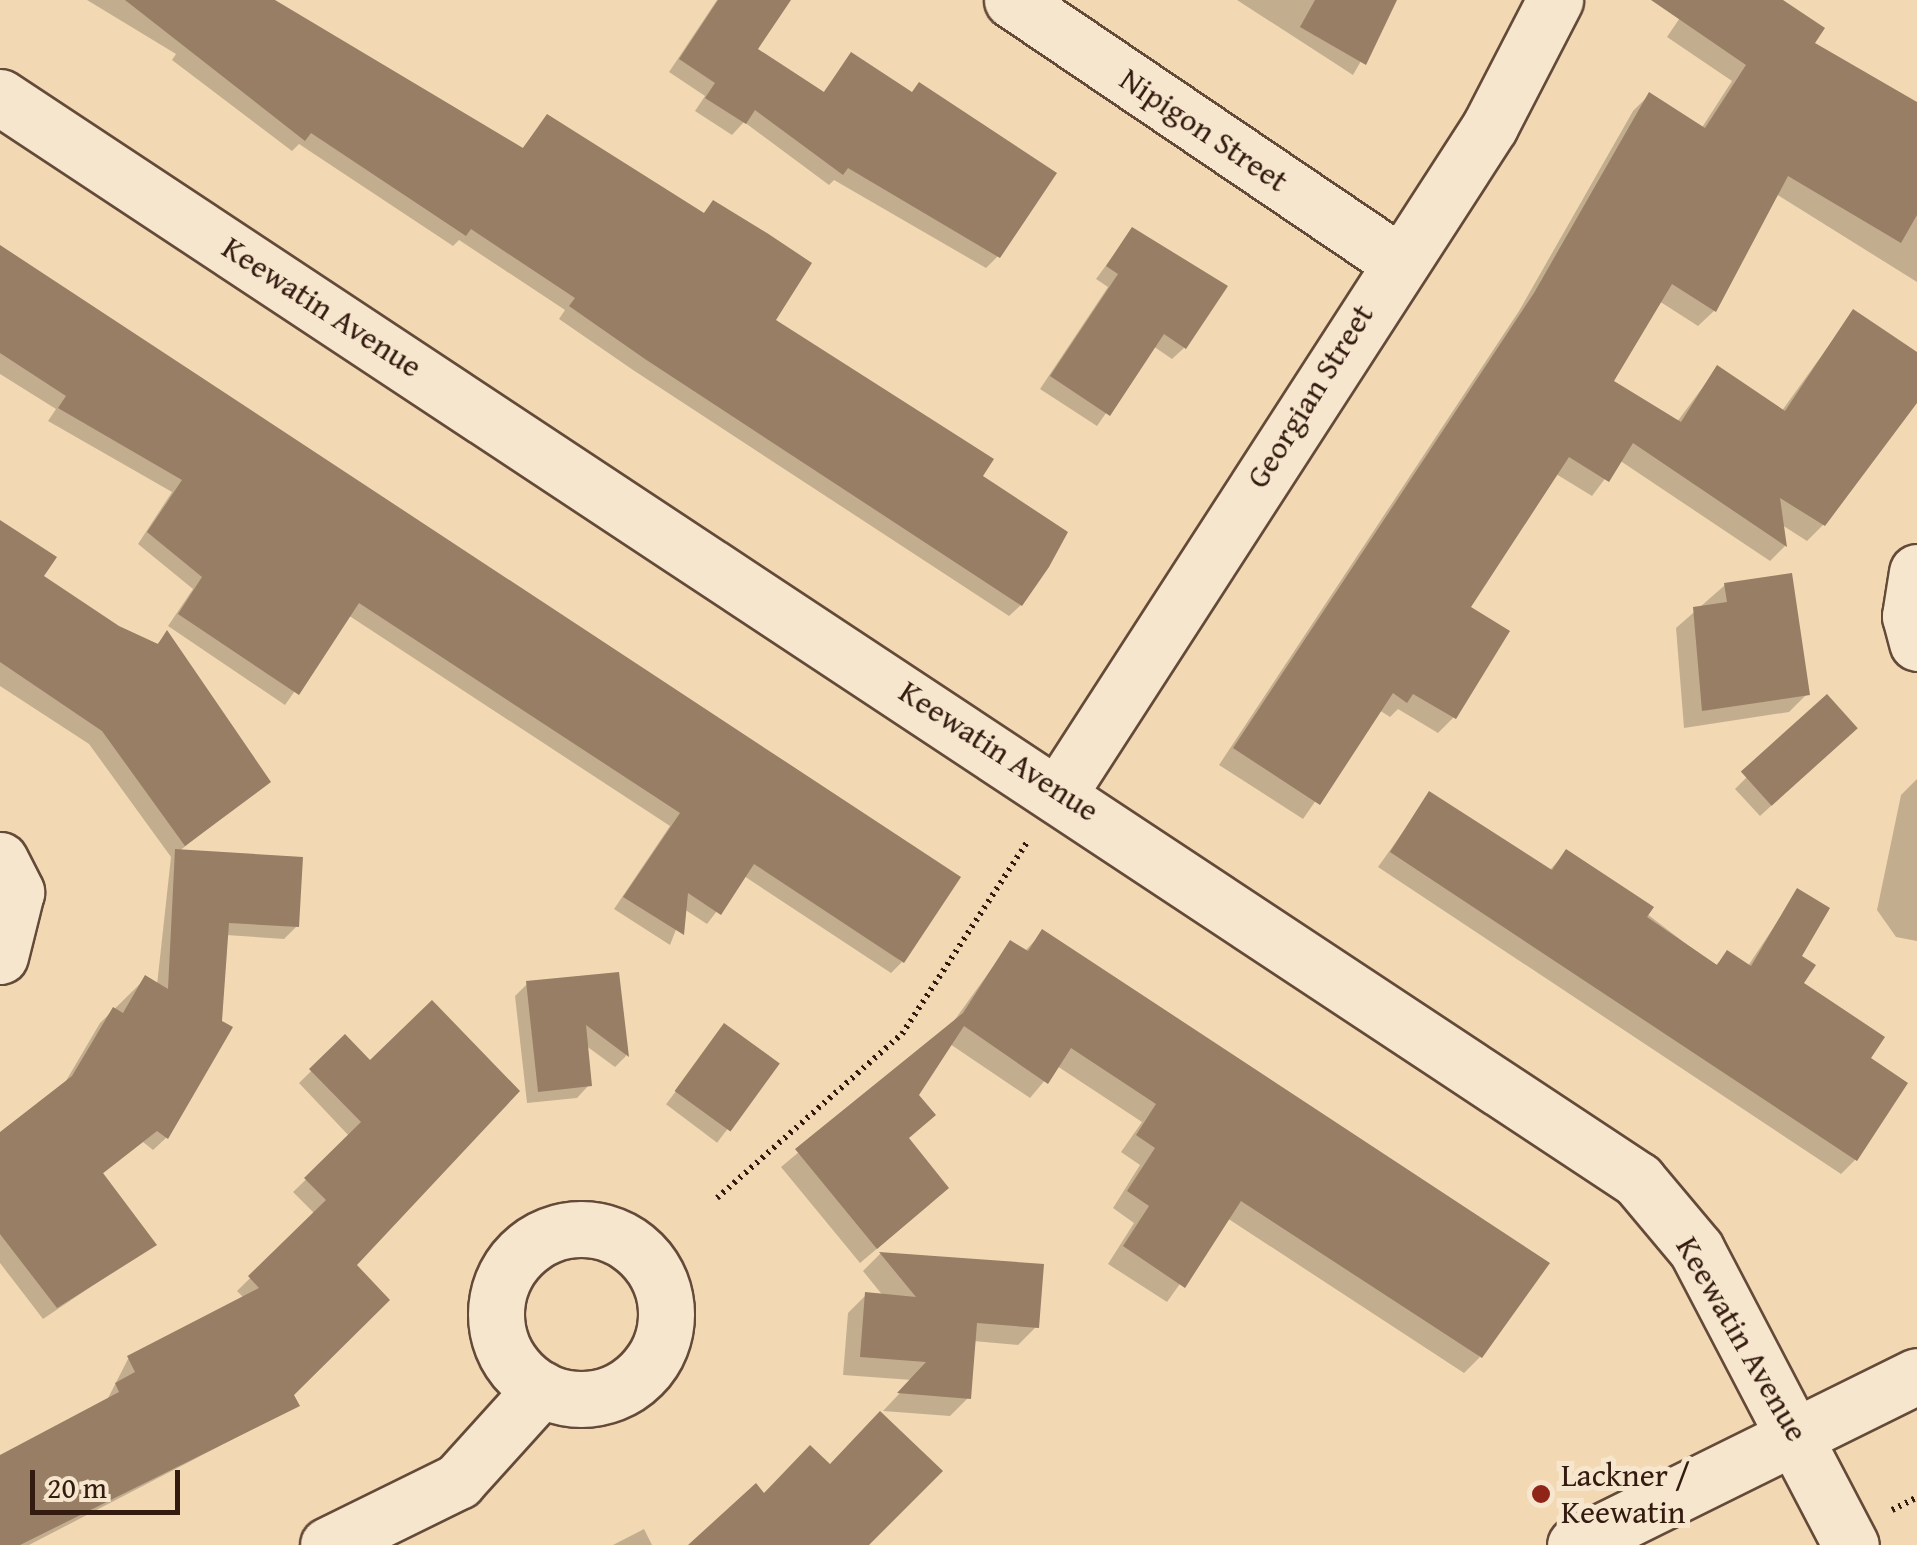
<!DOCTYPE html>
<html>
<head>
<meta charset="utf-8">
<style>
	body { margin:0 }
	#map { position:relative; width:1917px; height:1545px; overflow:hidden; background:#f3d9b3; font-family:"Gentium Book Plus",serif }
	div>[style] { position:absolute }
	.shadow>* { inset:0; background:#0003; transform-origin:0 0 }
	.building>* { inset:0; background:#977e65; transform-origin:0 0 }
	.path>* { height:6px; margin-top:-3px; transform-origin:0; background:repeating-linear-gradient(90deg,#341b10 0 2.5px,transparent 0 7.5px) }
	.roads { filter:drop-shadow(2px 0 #644a39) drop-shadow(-2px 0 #644a39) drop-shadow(0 2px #644a39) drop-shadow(0 -2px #644a39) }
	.minor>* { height:55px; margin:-27.5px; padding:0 27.5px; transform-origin:27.5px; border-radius:27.5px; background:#f7e6ce }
	.minor>.ring { margin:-27.5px; padding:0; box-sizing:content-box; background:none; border:55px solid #f7e6ce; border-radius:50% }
	.secondary>* { height:55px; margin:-27.5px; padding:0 27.5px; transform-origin:27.5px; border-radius:27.5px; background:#f7e6ce }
	.dots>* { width:28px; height:28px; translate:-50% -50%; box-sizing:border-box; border:5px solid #f7e6ce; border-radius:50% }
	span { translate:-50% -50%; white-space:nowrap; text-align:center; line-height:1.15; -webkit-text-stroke:10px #f7e6ce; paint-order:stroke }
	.street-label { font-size:32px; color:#341b10 }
	.poi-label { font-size:32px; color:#341b10 }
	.left { translate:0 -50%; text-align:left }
	.scale { position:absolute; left:30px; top:1470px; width:150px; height:45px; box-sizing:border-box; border:5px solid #341b10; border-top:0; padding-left:12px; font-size:30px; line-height:35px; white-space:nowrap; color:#341b10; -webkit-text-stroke:8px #f7e6ce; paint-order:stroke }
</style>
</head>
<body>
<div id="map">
	<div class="shadow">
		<i style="clip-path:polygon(87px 0,270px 0,521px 150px,547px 117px,702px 215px,713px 203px,773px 321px,979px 476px,1021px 605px,1009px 616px,633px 370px,559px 319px,565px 310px,459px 240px,453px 246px,299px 144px,292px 151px,172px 60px,176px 54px)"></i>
		<i style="clip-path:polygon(717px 0,767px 0,755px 50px,822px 94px,852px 55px,998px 256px,986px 268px,834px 180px,829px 185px,744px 122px,732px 135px,695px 111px,705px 96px,669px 72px)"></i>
		<i style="clip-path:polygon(1237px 0,1396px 0,1353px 75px)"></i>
		<i style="clip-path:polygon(1692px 0,1779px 0,1811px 43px,1917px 108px,1917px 282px,1776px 194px,1714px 311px,1698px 326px,1659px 301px,1611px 382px,1677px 422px,1717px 368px,1781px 412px,1853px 312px,1917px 355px,1917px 385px,1823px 525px,1807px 541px,1782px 525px,1785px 546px,1770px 561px,1619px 460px,1592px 496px,1556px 474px,1468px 607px,1454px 717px,1438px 733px,1398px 709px,1390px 717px,1379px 710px,1303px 819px,1219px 765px,1519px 311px,1633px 111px,1649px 95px,1701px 129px,1732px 81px,1667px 37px)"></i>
		<i style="clip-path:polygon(1132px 230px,1184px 348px,1172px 359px,1153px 346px,1097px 426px,1040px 389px,1108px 287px,1096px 279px)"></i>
		<i style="clip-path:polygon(0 247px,902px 962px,891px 973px,744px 876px,707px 924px,684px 909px,670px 945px,614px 909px,670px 826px,348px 615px,285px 705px,168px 626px,193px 589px,138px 544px,172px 492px,48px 421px,56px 409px,0 374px)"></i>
		<i style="clip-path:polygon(0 523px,40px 577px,118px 628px,155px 646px,167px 634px,268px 782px,178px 852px,297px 926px,284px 939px,226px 935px,220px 1022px,230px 1028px,166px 1138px,153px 1150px,143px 1142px,101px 1175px,153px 1245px,43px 1319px,0 1263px,0 1135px,63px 1086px,100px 1023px,145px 979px,157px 985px,171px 857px,89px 744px,0 686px)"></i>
		<i style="clip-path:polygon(1725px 585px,1807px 694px,1789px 712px,1684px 728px,1676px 628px)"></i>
		<i style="clip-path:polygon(1826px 698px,1843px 740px,1760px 816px,1735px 789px)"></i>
		<i style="clip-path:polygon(1917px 779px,1917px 941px,1896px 937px,1877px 910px,1901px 795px)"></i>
		<i style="clip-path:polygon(1430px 794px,1549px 871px,1566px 852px,1715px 966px,1728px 953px,1748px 966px,1797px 892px,1800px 984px,1867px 1059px,1905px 1084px,1855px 1160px,1841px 1174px,1378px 867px)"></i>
		<i style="clip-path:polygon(1042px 933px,1480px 1357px,1464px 1373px,1227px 1218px,1167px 1302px,1108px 1264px,1134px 1223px,1113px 1208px,1140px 1165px,1121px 1152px,1142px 1122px,1057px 1066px,1030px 1098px,950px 1044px,916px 1095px,907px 1139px,930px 1204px,860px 1263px,781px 1167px,951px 1025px,1010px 943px,1024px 952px)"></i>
		<i style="clip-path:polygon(617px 974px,626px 1056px,615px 1067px,585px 1045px,589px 1085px,577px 1098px,527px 1103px,515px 996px,527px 984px)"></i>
		<i style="left:725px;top:1026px;width:64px;height:98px;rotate:37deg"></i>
		<i style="clip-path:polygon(345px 1038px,370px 1064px,353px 1265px,291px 1394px,297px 1406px,29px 1545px,0 1545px,0 1457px,106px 1402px,128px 1359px,244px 1298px,237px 1291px,315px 1214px,293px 1192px,350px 1137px,299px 1083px)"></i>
		<i style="clip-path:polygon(880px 1254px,1041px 1267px,1036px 1327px,1018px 1345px,973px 1341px,968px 1398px,950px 1416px,883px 1411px,912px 1380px,843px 1375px,848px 1313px,866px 1295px,884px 1297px,863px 1271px)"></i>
		<i style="clip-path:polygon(644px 1529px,652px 1545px,613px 1545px)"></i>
	</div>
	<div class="building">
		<i style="clip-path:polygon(125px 0,275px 0,523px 148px,547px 114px,704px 213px,713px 200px,767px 233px,812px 263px,776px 320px,994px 459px,983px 476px,1068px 532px,1049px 567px,1022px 606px,645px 359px,569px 306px,575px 298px,471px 229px,466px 236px,311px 133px,305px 141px)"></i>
		<i style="clip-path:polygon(718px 0,791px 0,758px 49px,824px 92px,851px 52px,912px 92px,919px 82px,1057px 173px,1000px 258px,848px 168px,843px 175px,755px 110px,746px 124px,705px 98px,715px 83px,679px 59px)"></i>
		<i style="clip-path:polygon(1315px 0,1397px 0,1366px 65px,1300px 27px)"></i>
		<i style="clip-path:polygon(1651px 0,1783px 0,1825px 28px,1815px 43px,1917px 102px,1917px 215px,1901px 243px,1788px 176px,1716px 312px,1672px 284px,1614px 381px,1681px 422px,1717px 365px,1785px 411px,1853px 309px,1917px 352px,1917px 403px,1825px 526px,1780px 498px,1787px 547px,1633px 443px,1609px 482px,1569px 457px,1471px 607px,1510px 631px,1456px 719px,1413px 694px,1407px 703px,1393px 693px,1320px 805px,1233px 748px,1534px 293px,1649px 92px,1705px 128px,1746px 65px)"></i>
		<i style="clip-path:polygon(1132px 227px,1228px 286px,1186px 349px,1164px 334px,1110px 416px,1050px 376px,1118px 274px,1106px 266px)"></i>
		<i style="clip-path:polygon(0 245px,961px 877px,904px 963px,754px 864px,721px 915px,688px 893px,684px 935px,623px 897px,680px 813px,359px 603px,299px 695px,178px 614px,202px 577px,147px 532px,182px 480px,58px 408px,66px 396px,0 353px)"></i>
		<i style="clip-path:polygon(0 520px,57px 557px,44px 576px,119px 626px,158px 644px,167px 630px,271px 782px,185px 846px,102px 731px,0 662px)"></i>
		<i style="clip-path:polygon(1792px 573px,1810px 695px,1702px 711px,1693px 607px,1727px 602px,1724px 583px)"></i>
		<i style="left:1827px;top:694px;width:46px;height:116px;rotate:48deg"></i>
		<i style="clip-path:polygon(1429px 791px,1552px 870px,1566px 849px,1654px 907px,1647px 917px,1717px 965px,1727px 950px,1751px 966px,1797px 888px,1830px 908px,1802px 956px,1816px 965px,1804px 983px,1885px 1037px,1871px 1058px,1908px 1083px,1857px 1161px,1390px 852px)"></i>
		<i style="clip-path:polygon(175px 849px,303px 857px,299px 927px,229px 923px,222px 1021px,233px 1027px,168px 1139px,157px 1131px,103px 1173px,157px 1245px,57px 1308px,0 1234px,0 1132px,72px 1076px,113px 1007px,123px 1013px,145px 975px,168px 989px)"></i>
		<i style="clip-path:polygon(1042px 929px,1550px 1263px,1482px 1358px,1241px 1201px,1185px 1288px,1123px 1246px,1149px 1206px,1127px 1191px,1155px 1148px,1136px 1135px,1156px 1104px,1071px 1048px,1048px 1084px,964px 1026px,919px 1095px,936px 1115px,909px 1138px,949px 1188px,877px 1249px,795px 1149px,963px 1013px,1010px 940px,1028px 951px)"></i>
		<i style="clip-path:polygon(619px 972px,629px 1057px,586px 1025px,592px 1086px,538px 1092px,526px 981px)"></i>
		<i style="clip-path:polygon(432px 1000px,520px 1091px,357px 1265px,390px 1300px,294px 1395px,300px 1406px,20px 1545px,0 1545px,0 1455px,119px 1392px,115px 1383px,135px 1372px,127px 1356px,259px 1288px,248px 1276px,326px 1200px,304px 1178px,361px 1122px,309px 1069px,345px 1034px,370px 1060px)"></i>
		<i style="left:724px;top:1023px;width:69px;height:84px;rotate:36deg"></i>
		<i style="clip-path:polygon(879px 1252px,1044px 1264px,1039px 1328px,977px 1323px,971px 1399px,897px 1393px,926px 1362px,860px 1357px,865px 1292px,916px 1297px)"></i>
		<i style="clip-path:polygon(880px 1411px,943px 1471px,869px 1545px,688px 1545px,756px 1483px,764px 1493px,810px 1445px,830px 1464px)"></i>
	</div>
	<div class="path">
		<i style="left:717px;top:1198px;width:247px;rotate:-41.6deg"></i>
		<i style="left:902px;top:1034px;width:230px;rotate:-56.9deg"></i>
		<i style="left:1892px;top:1510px;width:28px;rotate:-27deg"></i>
	</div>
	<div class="roads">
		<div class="minor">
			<i style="left:1012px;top:0;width:464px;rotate:34.1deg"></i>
			<i style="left:0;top:97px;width:1964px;rotate:33.47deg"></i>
			<i style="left:1638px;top:1180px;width:90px;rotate:50deg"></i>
			<i style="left:1696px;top:1249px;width:334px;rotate:62.4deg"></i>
			<i style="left:1917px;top:572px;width:45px;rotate:99deg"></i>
			<i style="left:1910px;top:616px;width:28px;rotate:75deg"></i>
			<i style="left:1061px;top:790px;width:791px;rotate:-57.13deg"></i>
			<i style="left:1490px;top:126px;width:142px;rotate:-62.7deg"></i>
			<i style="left:0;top:860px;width:36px;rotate:63deg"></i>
			<i style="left:16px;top:892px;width:66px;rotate:104deg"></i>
			<i class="ring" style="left:496px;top:1229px;width:115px;height:115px"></i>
			<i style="left:328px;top:1545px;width:145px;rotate:-26.2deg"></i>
			<i style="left:458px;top:1481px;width:124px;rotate:-47.9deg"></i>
		</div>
		<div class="secondary">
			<i style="left:1575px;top:1545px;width:381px;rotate:-26.3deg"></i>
		</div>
	</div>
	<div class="dots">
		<i style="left:1541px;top:1494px;background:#8f2418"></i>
	</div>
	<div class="street-label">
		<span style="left:1204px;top:130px;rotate:34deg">Nipigon Street</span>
		<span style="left:322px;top:307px;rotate:33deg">Keewatin Avenue</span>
		<span style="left:1310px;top:396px;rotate:-58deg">Georgian Street</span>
		<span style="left:999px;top:751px;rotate:33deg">Keewatin Avenue</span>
		<span style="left:1742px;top:1339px;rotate:60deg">Keewatin Avenue</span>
	</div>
	<div class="poi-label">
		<span class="left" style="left:1561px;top:1494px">Lackner /<br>Keewatin</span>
	</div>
	<div class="scale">20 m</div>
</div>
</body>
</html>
